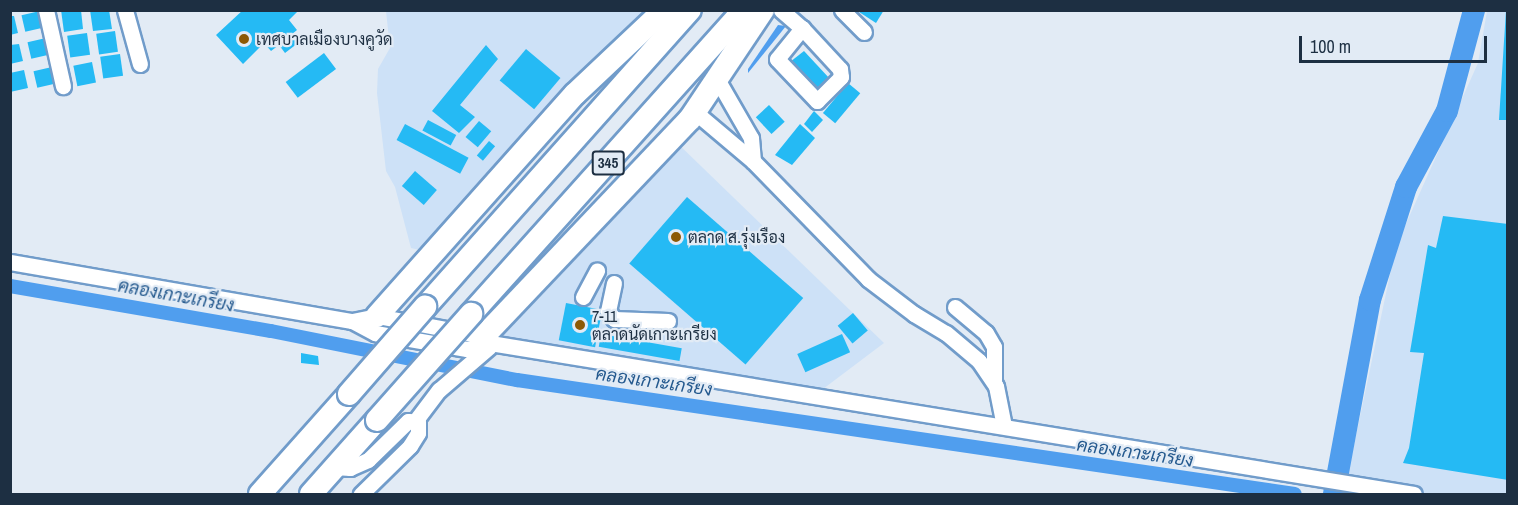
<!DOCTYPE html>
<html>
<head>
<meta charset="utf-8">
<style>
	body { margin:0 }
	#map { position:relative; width:1518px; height:505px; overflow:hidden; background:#e2ebf5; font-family:"Archivo Narrow",Sarabun,sans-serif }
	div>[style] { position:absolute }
	.built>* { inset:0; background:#cde1f7 }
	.water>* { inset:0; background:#509eee }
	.canal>* { height:14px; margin:-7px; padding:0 7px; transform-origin:7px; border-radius:7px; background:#509eee }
	.river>* { height:22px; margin:-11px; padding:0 11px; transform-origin:11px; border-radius:11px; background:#509eee }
	.building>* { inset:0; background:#25baf4; transform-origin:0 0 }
	.roads { filter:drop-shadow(2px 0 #719cca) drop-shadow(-2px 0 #719cca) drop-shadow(0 2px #719cca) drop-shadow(0 -2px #719cca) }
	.street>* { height:15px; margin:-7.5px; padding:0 7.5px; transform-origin:7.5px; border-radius:7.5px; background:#fff }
	.primary>* { height:22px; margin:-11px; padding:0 11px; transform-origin:11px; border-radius:11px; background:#fff }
	.bridges { filter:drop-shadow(2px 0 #719cca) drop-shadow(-2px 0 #719cca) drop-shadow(0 2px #719cca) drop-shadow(0 -2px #719cca) }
	.primary-bridge>* { height:22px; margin:-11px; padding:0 11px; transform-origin:11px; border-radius:11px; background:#fff }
	.dots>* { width:16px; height:16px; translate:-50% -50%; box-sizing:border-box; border:3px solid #e2ebf5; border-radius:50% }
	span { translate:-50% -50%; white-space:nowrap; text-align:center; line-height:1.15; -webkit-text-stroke:4.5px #e2ebf5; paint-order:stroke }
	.shield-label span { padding:2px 4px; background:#e2ebf5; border:2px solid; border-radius:4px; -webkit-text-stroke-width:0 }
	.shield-label { font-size:15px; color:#1d2f42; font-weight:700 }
	.poi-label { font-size:16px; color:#1d2f42 }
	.left { translate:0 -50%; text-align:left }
	.water-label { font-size:18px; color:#24598e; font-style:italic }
	.frame { position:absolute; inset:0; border:12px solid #1d2f42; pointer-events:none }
	.scale { position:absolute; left:1299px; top:36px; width:188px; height:27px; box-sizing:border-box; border:3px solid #1d2f42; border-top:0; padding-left:8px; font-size:18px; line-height:21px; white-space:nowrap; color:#1d2f42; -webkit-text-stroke:4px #e2ebf5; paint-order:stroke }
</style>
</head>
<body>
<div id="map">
	<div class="built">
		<i style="clip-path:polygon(386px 11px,665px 11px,433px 253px,411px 248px,395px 187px,386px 171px,377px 93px,378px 69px,390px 48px)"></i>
		<i style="clip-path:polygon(1487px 11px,1507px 11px,1507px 494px,1422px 494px,1346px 483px,1396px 246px,1478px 63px)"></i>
		<i style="clip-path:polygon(672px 138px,884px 343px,815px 395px,484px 336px)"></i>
	</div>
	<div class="water">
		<i style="clip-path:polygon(778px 25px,786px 26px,748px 73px,748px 69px)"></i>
	</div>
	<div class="canal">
		<i style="left:10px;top:286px;width:265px;rotate:9.8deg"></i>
		<i style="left:271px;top:331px;width:251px;rotate:11.3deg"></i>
		<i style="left:517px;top:380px;width:786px;rotate:8.34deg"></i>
	</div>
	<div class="river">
		<i style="left:1334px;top:494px;width:197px;rotate:-79.5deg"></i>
		<i style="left:1370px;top:300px;width:119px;rotate:-72.3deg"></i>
		<i style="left:1406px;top:187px;width:86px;rotate:-61.7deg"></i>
		<i style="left:1447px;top:111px;width:105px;rotate:-75deg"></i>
	</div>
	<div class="building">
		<i style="clip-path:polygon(61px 10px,81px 10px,83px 29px,64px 32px)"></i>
		<i style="clip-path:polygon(90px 10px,109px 10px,112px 29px,93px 31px)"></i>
		<i style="clip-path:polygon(243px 10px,299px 10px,289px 20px,297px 30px,291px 35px,298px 43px,285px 53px,279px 45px,271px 51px,264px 43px,243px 64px,216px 35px)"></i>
		<i style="clip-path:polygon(856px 10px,884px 10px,876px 23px)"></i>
		<i style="clip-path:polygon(1506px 10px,1508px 10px,1508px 120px,1499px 120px)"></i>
		<i style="left:40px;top:11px;width:17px;height:19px;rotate:77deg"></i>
		<i style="clip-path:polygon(10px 16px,14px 16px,18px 33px,10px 35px)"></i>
		<i style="left:115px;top:31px;width:21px;height:19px;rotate:82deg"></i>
		<i style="left:87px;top:33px;width:22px;height:20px;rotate:82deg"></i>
		<i style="left:46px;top:38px;width:17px;height:19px;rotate:77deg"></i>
		<i style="clip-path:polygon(19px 44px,23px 61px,10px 64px,10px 45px)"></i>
		<i style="clip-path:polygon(486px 45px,498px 59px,460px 105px,475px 117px,459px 133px,432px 111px)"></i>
		<i style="left:526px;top:49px;width:45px;height:41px;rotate:40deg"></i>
		<i style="clip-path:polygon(804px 51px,830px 79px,819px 89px,790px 62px)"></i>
		<i style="left:324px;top:53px;width:20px;height:48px;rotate:53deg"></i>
		<i style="left:120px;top:54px;width:22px;height:20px;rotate:82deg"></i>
		<i style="left:92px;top:62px;width:21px;height:19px;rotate:79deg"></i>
		<i style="left:52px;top:67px;width:17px;height:19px;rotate:77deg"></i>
		<i style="clip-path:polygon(24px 70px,28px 88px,10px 92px,10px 73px)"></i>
		<i style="left:848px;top:83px;width:16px;height:39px;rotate:40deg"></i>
		<i style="left:769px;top:105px;width:23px;height:18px;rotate:47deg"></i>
		<i style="clip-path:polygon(814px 111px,823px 120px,812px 132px,804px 124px)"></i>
		<i style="left:428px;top:120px;width:32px;height:12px;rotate:28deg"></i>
		<i style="left:479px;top:121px;width:16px;height:21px;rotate:40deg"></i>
		<i style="left:405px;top:124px;width:72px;height:18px;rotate:28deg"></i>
		<i style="clip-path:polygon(800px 124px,815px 138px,792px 165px,775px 155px)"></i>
		<i style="left:489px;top:141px;width:8px;height:19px;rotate:40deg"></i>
		<i style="left:415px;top:171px;width:29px;height:20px;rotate:41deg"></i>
		<i style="left:687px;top:197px;width:154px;height:88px;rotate:41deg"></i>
		<i style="clip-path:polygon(1443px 216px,1508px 224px,1508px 480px,1403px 463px,1409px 448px,1424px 353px,1410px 352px,1428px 245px,1436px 248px)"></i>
		<i style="left:566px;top:303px;width:37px;height:38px;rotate:11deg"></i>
		<i style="left:853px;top:313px;width:23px;height:20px;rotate:50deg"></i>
		<i style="left:601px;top:334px;width:82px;height:13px;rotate:10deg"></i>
		<i style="left:842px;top:334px;width:20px;height:49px;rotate:66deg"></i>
		<i style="clip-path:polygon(301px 353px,318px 356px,319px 365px,301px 363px)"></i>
	</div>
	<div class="roads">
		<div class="street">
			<i style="left:46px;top:10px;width:78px;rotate:77.4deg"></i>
			<i style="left:125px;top:10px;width:56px;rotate:74.5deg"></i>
			<i style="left:781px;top:10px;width:28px;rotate:41deg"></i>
			<i style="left:802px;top:28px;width:56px;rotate:47.2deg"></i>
			<i style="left:840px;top:69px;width:8px;rotate:83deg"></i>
			<i style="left:841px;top:77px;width:34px;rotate:135deg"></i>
			<i style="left:817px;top:101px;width:58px;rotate:-133.6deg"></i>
			<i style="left:777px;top:59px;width:40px;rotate:-51deg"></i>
			<i style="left:842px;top:10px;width:31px;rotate:45deg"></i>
			<i style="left:717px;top:79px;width:68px;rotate:60deg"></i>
			<i style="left:751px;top:138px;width:23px;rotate:85deg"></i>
			<i style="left:695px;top:112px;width:76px;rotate:40.2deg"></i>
			<i style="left:753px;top:161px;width:165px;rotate:45.7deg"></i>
			<i style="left:868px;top:279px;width:58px;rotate:37.3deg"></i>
			<i style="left:914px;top:314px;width:37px;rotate:31deg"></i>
			<i style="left:946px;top:333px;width:43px;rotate:40.3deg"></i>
			<i style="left:979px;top:361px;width:30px;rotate:56deg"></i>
			<i style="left:996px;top:386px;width:41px;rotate:78.7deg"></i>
			<i style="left:10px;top:262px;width:347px;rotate:9.8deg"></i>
			<i style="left:352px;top:321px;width:25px;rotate:-11deg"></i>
			<i style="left:377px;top:316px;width:109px;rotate:10.6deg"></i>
			<i style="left:484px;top:336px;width:8px;rotate:45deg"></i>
			<i style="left:614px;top:283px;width:29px;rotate:102deg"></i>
			<i style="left:608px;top:311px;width:10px;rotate:53deg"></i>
			<i style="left:614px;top:319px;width:54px;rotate:2.1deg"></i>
			<i style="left:583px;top:297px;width:30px;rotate:-62deg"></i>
			<i style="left:955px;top:307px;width:40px;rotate:40deg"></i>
			<i style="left:986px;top:333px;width:16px;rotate:60deg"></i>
			<i style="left:994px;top:347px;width:33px;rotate:90deg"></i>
			<i style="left:352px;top:321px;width:26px;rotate:28deg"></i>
			<i style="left:375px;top:333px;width:93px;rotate:9.9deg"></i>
			<i style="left:467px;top:349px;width:24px;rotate:-15deg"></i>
			<i style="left:490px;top:343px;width:936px;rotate:9.28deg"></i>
			<i style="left:416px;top:420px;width:38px;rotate:-53deg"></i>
			<i style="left:439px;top:390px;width:66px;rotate:-40.7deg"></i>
			<i style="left:335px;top:467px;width:15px;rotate:4deg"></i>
			<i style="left:350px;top:468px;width:20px;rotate:-24deg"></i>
			<i style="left:368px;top:460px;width:56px;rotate:-44.3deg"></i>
			<i style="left:408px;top:421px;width:10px;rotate:6deg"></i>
			<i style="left:418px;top:422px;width:11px;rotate:90deg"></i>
			<i style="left:418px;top:433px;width:15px;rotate:122deg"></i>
			<i style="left:410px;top:446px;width:69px;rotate:135.6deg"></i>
		</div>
		<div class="primary">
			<i style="left:425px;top:307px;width:398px;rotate:-48.3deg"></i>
			<i style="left:471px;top:314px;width:409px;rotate:-48.1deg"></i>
			<i style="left:377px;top:316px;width:297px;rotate:-48.3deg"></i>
			<i style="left:575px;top:94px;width:122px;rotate:-43.3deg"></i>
			<i style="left:484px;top:336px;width:299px;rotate:-46.5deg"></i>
			<i style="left:690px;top:119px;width:131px;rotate:-56.2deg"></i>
			<i style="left:260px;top:494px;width:134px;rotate:-48.3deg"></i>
			<i style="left:311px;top:494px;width:99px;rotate:-48.3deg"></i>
		</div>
	</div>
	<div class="bridges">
		<div class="primary-bridge">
			<i style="left:349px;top:394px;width:116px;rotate:-48.9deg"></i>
			<i style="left:377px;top:420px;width:142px;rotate:-48.4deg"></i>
		</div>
	</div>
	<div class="dots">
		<i style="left:244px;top:39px;background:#8c5904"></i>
		<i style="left:676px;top:237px;background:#8c5904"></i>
		<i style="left:580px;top:325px;background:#8c5904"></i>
	</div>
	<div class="shield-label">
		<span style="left:608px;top:163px">345</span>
	</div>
	<div class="poi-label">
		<span class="left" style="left:256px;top:39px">เทศบาลเมืองบางคูวัด</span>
		<span class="left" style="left:688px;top:237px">ตลาด ส.รุ่งเรือง</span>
		<span class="left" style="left:592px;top:325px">7-11<br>ตลาดนัดเกาะเกรียง</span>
	</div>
	<div class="water-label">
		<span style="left:176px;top:296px;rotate:10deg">คลองเกาะเกรียง</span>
		<span style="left:654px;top:382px;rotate:8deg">คลองเกาะเกรียง</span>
		<span style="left:1135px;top:453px;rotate:8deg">คลองเกาะเกรียง</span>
	</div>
	<div class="frame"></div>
	<div class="scale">100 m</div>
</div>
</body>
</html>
